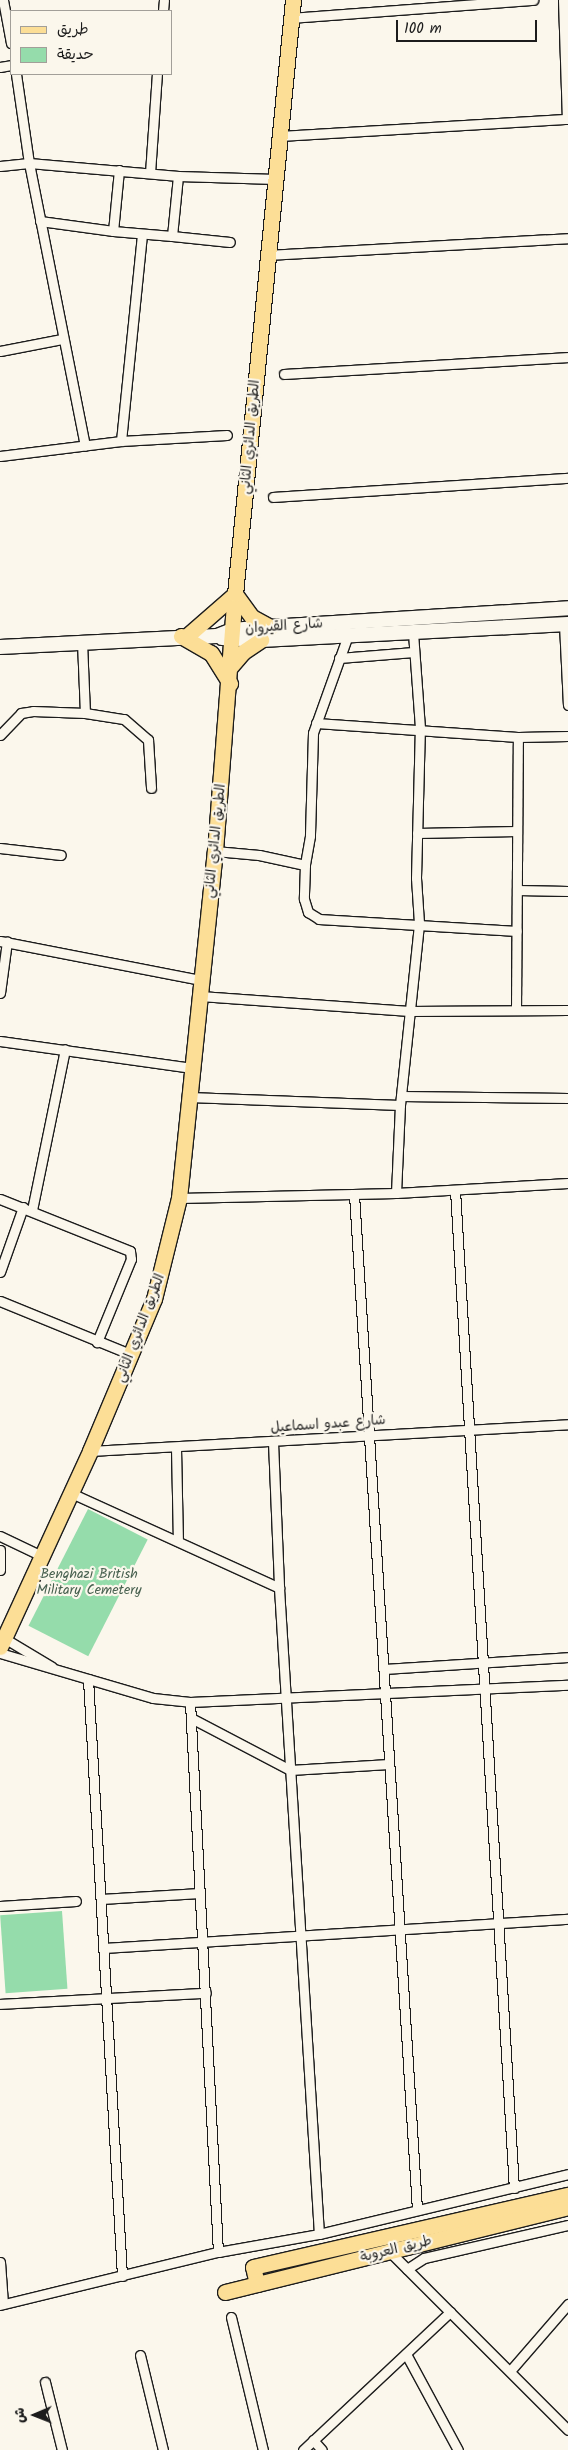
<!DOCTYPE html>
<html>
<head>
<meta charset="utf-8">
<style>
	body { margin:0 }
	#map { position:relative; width:568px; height:2450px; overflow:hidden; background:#fbf7ec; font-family:Kalam,"Playpen Sans Arabic",sans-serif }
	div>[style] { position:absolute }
	.green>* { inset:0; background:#95dcab; transform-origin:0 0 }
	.roads { filter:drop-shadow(1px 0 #1c1c1c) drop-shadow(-1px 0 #1c1c1c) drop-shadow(0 1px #1c1c1c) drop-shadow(0 -1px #1c1c1c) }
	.minor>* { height:9px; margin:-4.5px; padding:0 4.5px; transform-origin:4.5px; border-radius:4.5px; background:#fbf7ec }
	.secondary>* { height:14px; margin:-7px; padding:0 7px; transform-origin:7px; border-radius:7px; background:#fbf7ec }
	.primary>* { height:15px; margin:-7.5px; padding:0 7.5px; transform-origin:7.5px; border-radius:7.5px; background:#fcde96 }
	.trunk>* { height:15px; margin:-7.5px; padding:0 7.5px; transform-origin:7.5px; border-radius:7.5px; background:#fcde96 }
	span { translate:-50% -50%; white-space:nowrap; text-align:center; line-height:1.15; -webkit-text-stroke:4.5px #fbf7ec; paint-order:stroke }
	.street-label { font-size:14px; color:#1c1c1c }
	.park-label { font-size:14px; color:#465f4e }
	.legend { position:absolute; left:10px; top:10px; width:162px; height:65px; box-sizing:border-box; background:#fbf7ec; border:1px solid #a29f99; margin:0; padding:6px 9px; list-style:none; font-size:15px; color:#1c1c1c }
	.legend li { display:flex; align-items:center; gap:10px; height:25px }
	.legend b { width:25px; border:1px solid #a29f99 }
	.north { position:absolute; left:10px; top:2390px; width:50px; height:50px; -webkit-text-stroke:4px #fbf7ec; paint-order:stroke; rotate:269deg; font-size:14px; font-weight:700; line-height:20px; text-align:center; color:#1c1c1c }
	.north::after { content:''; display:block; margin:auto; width:18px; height:22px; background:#1c1c1c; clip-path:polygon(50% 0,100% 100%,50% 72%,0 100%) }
	.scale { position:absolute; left:396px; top:20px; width:141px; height:22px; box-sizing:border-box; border:2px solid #1c1c1c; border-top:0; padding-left:6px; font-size:15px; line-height:18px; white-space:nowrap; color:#1c1c1c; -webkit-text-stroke:4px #fbf7ec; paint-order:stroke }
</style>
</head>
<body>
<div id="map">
	<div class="green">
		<i style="left:88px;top:1509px;width:67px;height:131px;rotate:27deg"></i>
		<i style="left:62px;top:1911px;width:78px;height:62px;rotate:86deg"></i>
	</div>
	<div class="roads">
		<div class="minor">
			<i style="left:3px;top:0;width:44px;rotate:79.5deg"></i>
			<i style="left:563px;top:0;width:119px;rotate:88.1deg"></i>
			<i style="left:163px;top:11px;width:11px;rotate:-85deg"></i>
			<i style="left:291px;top:18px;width:243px;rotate:-4.3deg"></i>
			<i style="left:0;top:67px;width:11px;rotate:-10deg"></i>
			<i style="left:16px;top:74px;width:90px;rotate:81.7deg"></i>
			<i style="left:29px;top:163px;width:288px;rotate:78.8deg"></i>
			<i style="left:280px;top:136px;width:289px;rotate:-3.4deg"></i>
			<i style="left:0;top:166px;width:29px;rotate:-6deg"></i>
			<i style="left:29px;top:163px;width:150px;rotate:5deg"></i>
			<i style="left:178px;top:176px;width:98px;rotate:1.8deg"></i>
			<i style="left:119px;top:170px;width:61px;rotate:95.6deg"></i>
			<i style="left:113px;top:231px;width:59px;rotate:4.8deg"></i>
			<i style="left:172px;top:236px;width:60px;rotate:-84.3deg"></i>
			<i style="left:150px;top:173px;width:99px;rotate:-86deg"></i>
			<i style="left:40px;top:221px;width:74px;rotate:7.8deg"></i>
			<i style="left:172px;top:236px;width:58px;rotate:5.9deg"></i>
			<i style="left:267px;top:255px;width:301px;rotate:-3.2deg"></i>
			<i style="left:0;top:351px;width:63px;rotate:-11deg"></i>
			<i style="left:284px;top:374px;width:285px;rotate:-3.4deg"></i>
			<i style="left:121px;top:441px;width:208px;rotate:-84.2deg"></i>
			<i style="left:0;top:456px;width:122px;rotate:-7.1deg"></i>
			<i style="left:121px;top:441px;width:106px;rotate:-3.2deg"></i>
			<i style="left:273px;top:497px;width:296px;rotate:-3.7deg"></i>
			<i style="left:564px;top:624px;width:81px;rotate:87.2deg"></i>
			<i style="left:348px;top:635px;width:104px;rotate:109.7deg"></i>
			<i style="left:313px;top:733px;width:103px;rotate:91.7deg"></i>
			<i style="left:310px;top:836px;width:29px;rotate:100deg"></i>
			<i style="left:305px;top:865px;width:34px;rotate:92deg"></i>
			<i style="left:304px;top:899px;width:14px;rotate:73deg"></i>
			<i style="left:308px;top:912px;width:13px;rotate:32deg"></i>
			<i style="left:319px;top:919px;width:198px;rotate:3.5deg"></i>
			<i style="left:82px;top:642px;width:71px;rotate:87.6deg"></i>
			<i style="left:339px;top:658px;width:75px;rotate:-4.6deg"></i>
			<i style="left:316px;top:723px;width:202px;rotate:4deg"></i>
			<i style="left:518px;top:737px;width:50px;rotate:-1.1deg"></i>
			<i style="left:0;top:735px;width:30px;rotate:-46deg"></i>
			<i style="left:21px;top:713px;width:12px;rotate:-9deg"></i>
			<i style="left:33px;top:711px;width:52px;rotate:2.2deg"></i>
			<i style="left:85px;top:713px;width:39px;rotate:9deg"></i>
			<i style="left:124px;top:719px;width:32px;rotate:41deg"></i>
			<i style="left:148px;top:740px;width:48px;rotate:86.4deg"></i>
			<i style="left:417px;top:833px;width:100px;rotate:-1.1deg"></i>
			<i style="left:0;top:848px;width:61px;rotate:6.5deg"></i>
			<i style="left:215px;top:851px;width:44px;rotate:5.2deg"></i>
			<i style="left:259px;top:855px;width:47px;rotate:12.3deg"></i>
			<i style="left:517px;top:890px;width:51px;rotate:1.1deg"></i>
			<i style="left:0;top:941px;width:205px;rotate:11deg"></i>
			<i style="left:0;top:993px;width:52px;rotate:-82.3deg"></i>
			<i style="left:200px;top:996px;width:210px;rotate:4.1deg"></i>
			<i style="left:409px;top:1011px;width:159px;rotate:-0.4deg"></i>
			<i style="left:516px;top:1009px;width:272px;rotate:-89.6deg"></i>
			<i style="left:0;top:1041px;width:194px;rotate:8deg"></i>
			<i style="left:401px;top:1096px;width:167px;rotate:0.7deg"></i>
			<i style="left:189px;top:1097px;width:211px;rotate:2.2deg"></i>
			<i style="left:455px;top:1190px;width:1000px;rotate:86.62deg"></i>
			<i style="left:396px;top:1193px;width:88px;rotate:-87.4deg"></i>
			<i style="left:400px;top:1105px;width:183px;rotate:-84deg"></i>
			<i style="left:419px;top:923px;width:45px;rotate:-93.8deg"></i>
			<i style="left:416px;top:878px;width:150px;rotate:-88.5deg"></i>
			<i style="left:420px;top:728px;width:96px;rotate:-94.2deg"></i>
			<i style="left:354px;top:1194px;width:1018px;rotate:86.45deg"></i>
			<i style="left:179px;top:1198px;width:217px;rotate:-1.3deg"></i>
			<i style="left:396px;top:1193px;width:172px;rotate:-3.3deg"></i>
			<i style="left:0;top:1199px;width:140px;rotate:21.8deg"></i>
			<i style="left:130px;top:1251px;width:8px;rotate:83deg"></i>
			<i style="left:131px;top:1259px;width:90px;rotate:112.3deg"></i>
			<i style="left:32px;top:1210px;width:164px;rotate:-78.4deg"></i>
			<i style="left:0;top:1272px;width:69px;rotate:-70.5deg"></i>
			<i style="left:0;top:1301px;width:143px;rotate:22.2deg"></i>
			<i style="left:273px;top:1442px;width:146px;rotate:87.6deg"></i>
			<i style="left:279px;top:1588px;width:647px;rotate:86.46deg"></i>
			<i style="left:176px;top:1448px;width:92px;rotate:88.8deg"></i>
			<i style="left:90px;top:1451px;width:479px;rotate:-3.2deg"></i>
			<i style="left:71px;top:1493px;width:229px;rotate:24.5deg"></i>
			<i style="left:0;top:1536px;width:47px;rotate:25.5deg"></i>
			<i style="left:0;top:1550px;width:20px;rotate:90deg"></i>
			<i style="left:4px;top:1638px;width:56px;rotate:31.1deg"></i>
			<i style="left:0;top:1653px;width:159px;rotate:16.4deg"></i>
			<i style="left:153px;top:1698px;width:37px;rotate:6deg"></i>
			<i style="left:190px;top:1702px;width:378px;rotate:-2.6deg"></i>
			<i style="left:384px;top:1669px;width:184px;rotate:-3.7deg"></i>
			<i style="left:88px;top:1679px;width:598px;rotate:86.74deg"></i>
			<i style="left:190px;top:1702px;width:551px;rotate:87.09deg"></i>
			<i style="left:191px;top:1718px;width:112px;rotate:27.7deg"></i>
			<i style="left:290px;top:1770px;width:99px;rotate:-3.5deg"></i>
			<i style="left:101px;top:1899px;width:99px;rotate:-3.5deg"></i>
			<i style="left:0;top:1906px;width:76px;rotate:-3.8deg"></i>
			<i style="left:104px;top:1948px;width:465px;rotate:-3.6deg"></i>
			<i style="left:0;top:2004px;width:206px;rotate:-3.1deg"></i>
			<i style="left:389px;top:2251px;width:253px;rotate:45deg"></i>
			<i style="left:0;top:2262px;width:42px;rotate:85.9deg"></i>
			<i style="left:407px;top:2269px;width:20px;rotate:-33deg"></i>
			<i style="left:424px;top:2258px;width:148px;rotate:-12.9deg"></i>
			<i style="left:0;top:2305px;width:224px;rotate:-13.7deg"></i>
			<i style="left:218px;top:2252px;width:103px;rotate:-10.1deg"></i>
			<i style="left:319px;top:2234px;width:256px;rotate:-13.5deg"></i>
			<i style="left:231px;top:2317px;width:137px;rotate:76.5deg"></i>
			<i style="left:406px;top:2354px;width:109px;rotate:61.6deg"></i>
			<i style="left:140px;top:2355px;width:98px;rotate:76.4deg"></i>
			<i style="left:510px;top:2371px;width:89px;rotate:-49.1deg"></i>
			<i style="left:45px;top:2382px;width:70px;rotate:76deg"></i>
			<i style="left:313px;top:2440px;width:13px;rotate:48deg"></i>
			<i style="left:303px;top:2450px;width:202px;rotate:-43.2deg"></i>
		</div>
		<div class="secondary">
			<i style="left:222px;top:638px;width:39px;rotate:3deg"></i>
			<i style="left:261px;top:640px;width:307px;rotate:-3deg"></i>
			<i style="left:0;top:647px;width:217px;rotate:-2.9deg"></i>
			<i style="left:217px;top:636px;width:17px;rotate:-21deg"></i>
			<i style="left:233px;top:630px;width:37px;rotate:-5deg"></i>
			<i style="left:270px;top:627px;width:299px;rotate:-3.6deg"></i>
		</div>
		<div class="primary">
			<i style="left:181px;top:636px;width:34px;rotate:30deg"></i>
			<i style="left:211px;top:653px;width:36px;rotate:58deg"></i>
			<i style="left:187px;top:636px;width:64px;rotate:-41.2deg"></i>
			<i style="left:235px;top:594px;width:29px;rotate:54deg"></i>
			<i style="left:252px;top:617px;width:21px;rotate:29deg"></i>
			<i style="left:231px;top:666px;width:18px;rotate:-49deg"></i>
			<i style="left:243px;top:652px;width:22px;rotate:-34deg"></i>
			<i style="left:0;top:1647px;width:216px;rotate:-65.3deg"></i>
			<i style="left:90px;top:1451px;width:165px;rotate:-67.2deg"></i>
			<i style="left:154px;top:1299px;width:104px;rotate:-76.1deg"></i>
			<i style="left:179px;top:1198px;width:349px;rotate:-84.1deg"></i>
			<i style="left:215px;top:851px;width:258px;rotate:-85.6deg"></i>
			<i style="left:235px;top:594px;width:597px;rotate:-84.42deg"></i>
		</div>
		<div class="trunk">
			<i style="left:257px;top:2284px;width:17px;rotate:-103deg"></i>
			<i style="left:253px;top:2267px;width:323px;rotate:-12.9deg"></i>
			<i style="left:225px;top:2292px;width:353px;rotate:-13.9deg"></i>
		</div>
	</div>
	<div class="street-label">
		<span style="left:250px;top:437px;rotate:-85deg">الطريق الدائري الثاني</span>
		<span style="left:284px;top:626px;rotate:-4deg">شارع القيروان</span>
		<span style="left:215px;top:841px;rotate:-84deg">الطريق الدائري الثاني</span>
		<span style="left:140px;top:1328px;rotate:-69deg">الطريق الدائري الثاني</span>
		<span style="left:328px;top:1424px;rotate:-4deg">شارع عبدو اسماعيل</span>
		<span style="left:396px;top:2249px;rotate:-14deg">طريق العروبة</span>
	</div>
	<div class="park-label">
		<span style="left:89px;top:1582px">Benghazi British<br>Military Cemetery</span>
	</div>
	<ul class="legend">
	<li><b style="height:6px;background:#fcde96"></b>طريق</li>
	<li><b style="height:14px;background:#95dcab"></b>حديقة</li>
	</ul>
	<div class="north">ش</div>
	<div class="scale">100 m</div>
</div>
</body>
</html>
